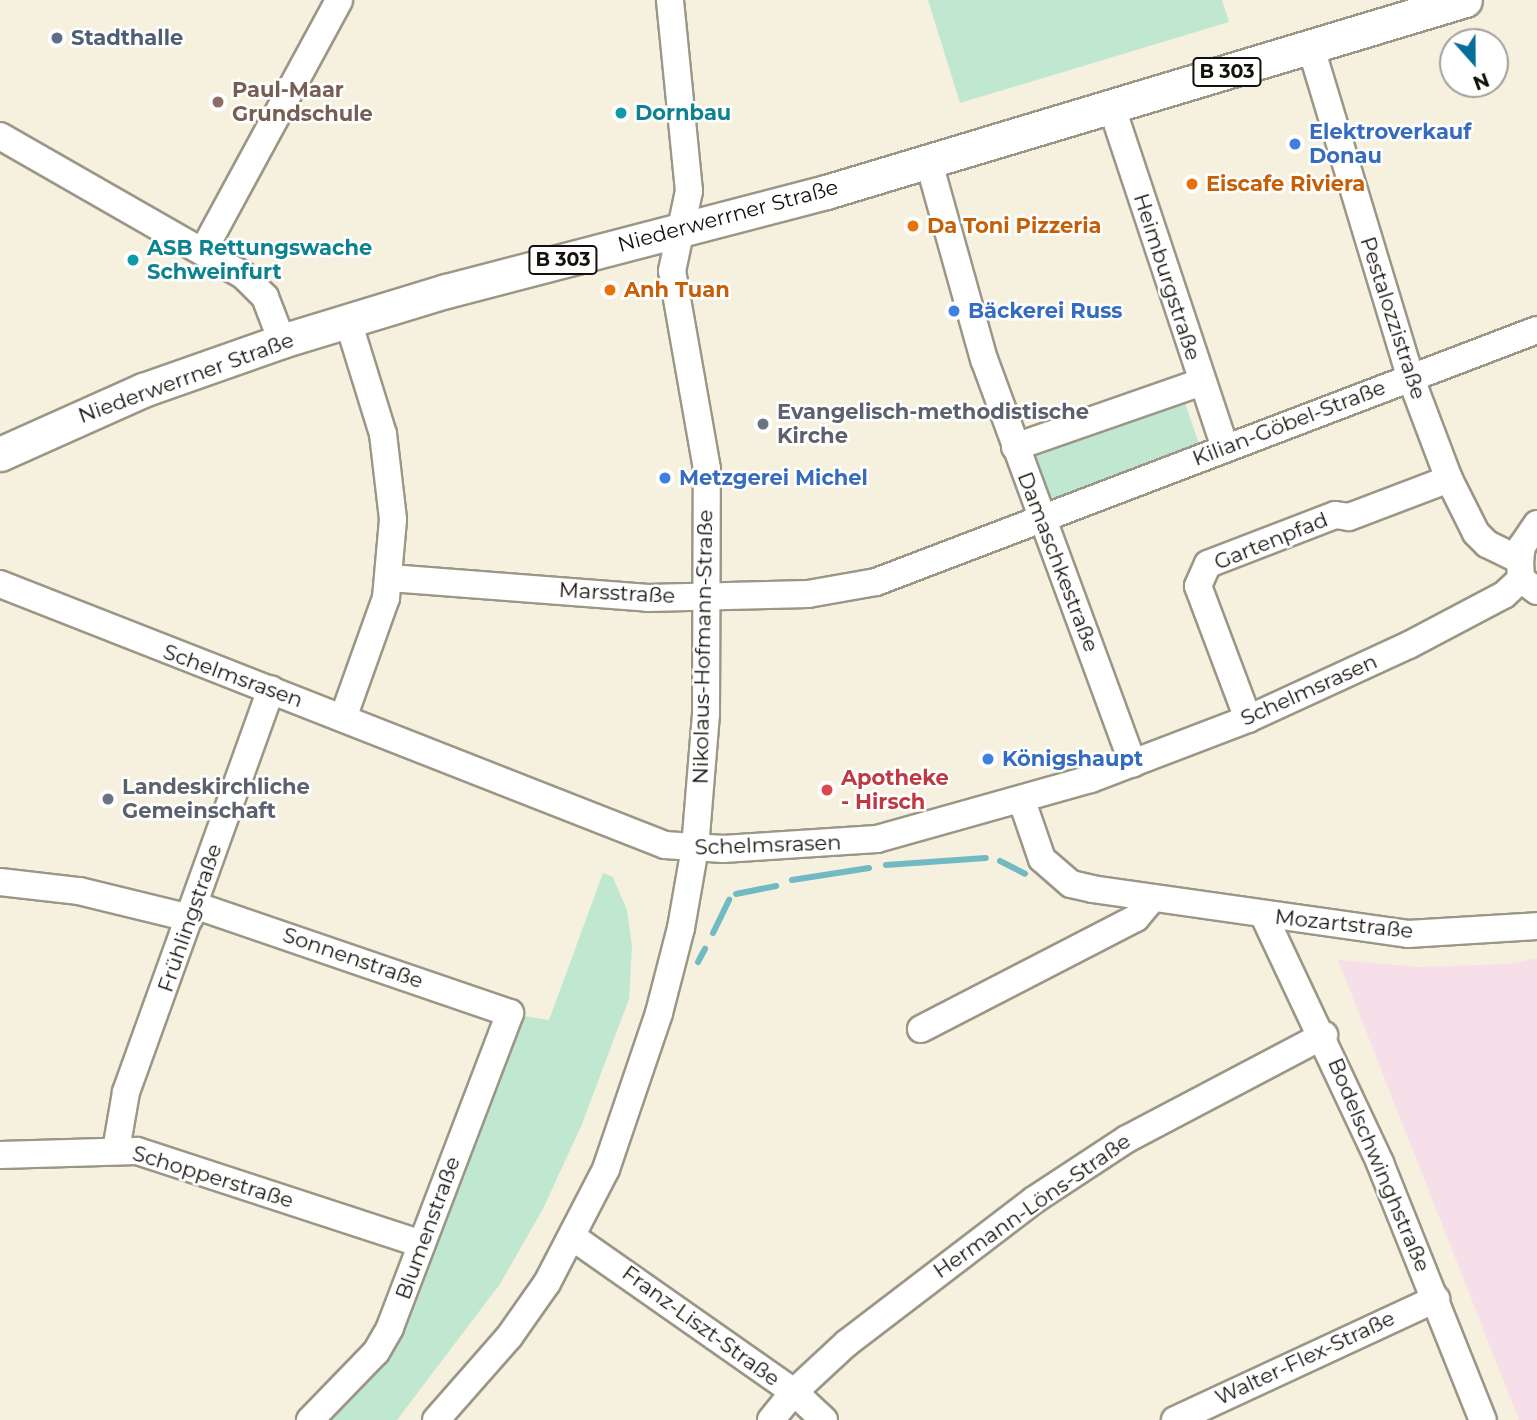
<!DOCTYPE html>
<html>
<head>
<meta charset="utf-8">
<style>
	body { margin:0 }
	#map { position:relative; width:1537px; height:1420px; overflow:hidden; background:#f6f0de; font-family:Montserrat,sans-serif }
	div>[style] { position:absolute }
	.commercial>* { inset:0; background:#f7dfe9 }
	.green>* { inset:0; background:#c0e8d1; transform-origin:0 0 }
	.stream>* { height:6px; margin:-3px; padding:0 3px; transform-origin:3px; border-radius:3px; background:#71b9c3 }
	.roads { filter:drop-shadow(2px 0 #9c9686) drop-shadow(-2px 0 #9c9686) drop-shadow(0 2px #9c9686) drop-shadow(0 -2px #9c9686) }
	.minor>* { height:26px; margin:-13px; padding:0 13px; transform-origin:13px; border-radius:13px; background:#fff }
	.major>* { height:33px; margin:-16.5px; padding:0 16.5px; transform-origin:16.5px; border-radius:16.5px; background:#fff }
	.dots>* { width:19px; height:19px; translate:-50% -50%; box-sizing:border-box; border:4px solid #fff; border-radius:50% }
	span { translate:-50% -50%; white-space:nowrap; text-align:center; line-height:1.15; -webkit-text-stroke:5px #fff; paint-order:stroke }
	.shield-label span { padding:2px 5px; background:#fff; border:2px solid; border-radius:5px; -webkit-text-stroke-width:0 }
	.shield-label { font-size:19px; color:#13110b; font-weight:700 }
	.service-label { font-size:21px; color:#4e5e75; font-weight:700 }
	.left { translate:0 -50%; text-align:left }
	.education-label { font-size:21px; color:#785e54; font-weight:700 }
	.culture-label { font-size:21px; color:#0d838f; font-weight:700 }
	.shop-label { font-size:21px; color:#366cbe; font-weight:700 }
	.food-label { font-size:21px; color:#c56008; font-weight:700 }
	.street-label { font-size:21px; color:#13110b }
	.worship-label { font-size:21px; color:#5b616d; font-weight:700 }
	.health-label { font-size:21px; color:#be3a42; font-weight:700 }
	.north { position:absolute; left:1439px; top:28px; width:70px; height:70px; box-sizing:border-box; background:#fff; border:2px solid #a1a09d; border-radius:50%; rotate:159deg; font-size:19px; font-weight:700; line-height:28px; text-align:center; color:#13110b }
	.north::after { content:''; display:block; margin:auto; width:24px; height:32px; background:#076e9b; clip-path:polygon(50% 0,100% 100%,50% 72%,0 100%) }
</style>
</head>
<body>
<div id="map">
	<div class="commercial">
		<i style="clip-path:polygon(1537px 958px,1537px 1420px,1519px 1420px,1338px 960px,1419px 967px,1506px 964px)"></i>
	</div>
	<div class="green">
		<i style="clip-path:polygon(928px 0,1222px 0,1229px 22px,960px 103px)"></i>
		<i style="left:1184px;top:400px;width:54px;height:160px;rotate:71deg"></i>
		<i style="clip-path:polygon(603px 873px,613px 877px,627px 910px,632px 946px,629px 999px,582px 1124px,543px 1209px,500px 1284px,397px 1420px,323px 1420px,405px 1317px,524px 1016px,549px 1020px)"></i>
	</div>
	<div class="stream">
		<i style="left:1000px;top:861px;width:28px;rotate:27deg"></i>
		<i style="left:886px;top:865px;width:100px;rotate:-4deg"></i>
		<i style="left:792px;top:880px;width:78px;rotate:-8.9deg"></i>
		<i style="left:736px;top:894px;width:41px;rotate:-11.3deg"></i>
		<i style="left:713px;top:933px;width:37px;rotate:-64deg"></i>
		<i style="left:698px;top:962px;width:15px;rotate:-62deg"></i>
	</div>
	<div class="roads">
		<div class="minor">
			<i style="left:1311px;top:48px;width:343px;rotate:73.2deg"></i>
			<i style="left:1410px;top:376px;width:110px;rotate:69.3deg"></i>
			<i style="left:1449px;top:479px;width:60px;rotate:63.4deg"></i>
			<i style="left:1476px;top:533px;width:16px;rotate:45deg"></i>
			<i style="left:1487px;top:544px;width:37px;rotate:26deg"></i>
			<i style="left:1111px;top:105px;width:361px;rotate:71.6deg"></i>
			<i style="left:0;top:136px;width:280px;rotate:29.8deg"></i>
			<i style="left:243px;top:275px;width:31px;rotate:45deg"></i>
			<i style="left:265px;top:297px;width:47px;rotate:68.9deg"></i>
			<i style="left:928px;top:159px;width:208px;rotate:74.4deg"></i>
			<i style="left:984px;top:359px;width:431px;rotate:69.8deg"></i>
			<i style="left:203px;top:251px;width:285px;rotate:-61.5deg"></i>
			<i style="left:1015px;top:447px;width:198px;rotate:-19.2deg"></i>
			<i style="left:1537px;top:524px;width:27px;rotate:124deg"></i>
			<i style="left:1522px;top:546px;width:14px;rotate:98deg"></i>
			<i style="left:1520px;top:560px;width:19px;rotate:87deg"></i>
			<i style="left:1521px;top:579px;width:20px;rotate:37deg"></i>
			<i style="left:390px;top:578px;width:259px;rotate:4.4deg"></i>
			<i style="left:648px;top:598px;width:160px;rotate:-1.4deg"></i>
			<i style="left:808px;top:594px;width:69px;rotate:-10deg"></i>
			<i style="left:876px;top:582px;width:707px;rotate:-20.87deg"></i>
			<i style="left:0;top:584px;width:714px;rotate:21.43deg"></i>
			<i style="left:665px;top:845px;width:58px;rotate:3.9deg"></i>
			<i style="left:723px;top:849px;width:154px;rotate:-3.7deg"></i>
			<i style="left:877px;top:839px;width:222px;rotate:-15.7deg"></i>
			<i style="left:1091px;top:779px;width:168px;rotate:-20.9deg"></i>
			<i style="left:1248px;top:719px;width:177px;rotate:-24.7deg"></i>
			<i style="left:1409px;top:645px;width:107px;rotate:-27.8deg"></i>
			<i style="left:1504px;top:595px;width:23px;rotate:-43deg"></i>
			<i style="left:343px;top:718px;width:127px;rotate:-70.3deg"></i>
			<i style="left:386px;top:598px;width:79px;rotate:-84.9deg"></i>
			<i style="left:393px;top:519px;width:86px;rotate:-96.7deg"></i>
			<i style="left:383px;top:434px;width:118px;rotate:-107.2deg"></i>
			<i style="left:1248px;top:719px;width:142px;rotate:-110.6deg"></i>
			<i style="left:1198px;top:586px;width:24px;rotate:-66deg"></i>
			<i style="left:1208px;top:564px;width:136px;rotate:-21.1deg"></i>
			<i style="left:1335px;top:515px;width:14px;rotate:8deg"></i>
			<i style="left:1349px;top:517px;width:107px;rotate:-20.8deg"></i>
			<i style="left:1022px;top:801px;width:61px;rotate:71deg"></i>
			<i style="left:1042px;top:859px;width:38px;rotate:41deg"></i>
			<i style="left:1071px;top:884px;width:22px;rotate:13deg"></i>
			<i style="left:1092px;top:889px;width:319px;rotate:8.1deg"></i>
			<i style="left:1408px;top:934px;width:129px;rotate:-3.5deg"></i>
			<i style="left:0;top:882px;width:80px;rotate:6.5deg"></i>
			<i style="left:79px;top:891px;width:114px;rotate:13.7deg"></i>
			<i style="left:194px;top:905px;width:334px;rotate:18.9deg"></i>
			<i style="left:510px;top:1013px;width:337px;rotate:110.9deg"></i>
			<i style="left:390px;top:1328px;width:28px;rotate:120deg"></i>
			<i style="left:376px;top:1352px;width:95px;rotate:134.1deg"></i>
			<i style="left:1264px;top:916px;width:273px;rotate:64.8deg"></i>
			<i style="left:1380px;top:1163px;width:277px;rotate:68.2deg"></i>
			<i style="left:921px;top:1029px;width:242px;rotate:-27.3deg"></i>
			<i style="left:1136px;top:918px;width:25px;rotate:-50deg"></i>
			<i style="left:116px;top:1150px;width:59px;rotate:-80.2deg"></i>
			<i style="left:126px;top:1092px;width:428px;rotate:-70.2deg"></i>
			<i style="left:0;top:1155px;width:137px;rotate:-1.7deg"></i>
			<i style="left:137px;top:1151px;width:299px;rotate:18.1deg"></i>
			<i style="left:574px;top:1238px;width:269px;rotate:35deg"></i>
			<i style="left:794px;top:1392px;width:41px;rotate:43deg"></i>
			<i style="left:436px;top:1420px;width:111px;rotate:-48.7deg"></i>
			<i style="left:509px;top:1337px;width:66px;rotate:-54.9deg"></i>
			<i style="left:547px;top:1283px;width:128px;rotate:-62.6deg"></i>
			<i style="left:606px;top:1169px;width:165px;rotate:-71.2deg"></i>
			<i style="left:659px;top:1013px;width:88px;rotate:-75.5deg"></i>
			<i style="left:681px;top:928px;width:81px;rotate:-80.1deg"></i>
			<i style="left:695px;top:848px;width:135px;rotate:-85.3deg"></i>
			<i style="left:706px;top:713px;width:244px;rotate:-89.8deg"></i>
			<i style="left:707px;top:469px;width:201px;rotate:-100deg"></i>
			<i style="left:672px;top:271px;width:82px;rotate:-78deg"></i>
			<i style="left:689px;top:191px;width:192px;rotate:-95.7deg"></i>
			<i style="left:771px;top:1420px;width:36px;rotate:-51deg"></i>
			<i style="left:794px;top:1392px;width:72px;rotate:-42.8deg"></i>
			<i style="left:847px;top:1343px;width:235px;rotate:-37.4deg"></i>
			<i style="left:1034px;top:1200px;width:111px;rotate:-33.3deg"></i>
			<i style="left:1127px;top:1139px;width:223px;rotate:-27.8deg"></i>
			<i style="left:1175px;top:1420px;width:288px;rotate:-24.9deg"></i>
		</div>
		<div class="major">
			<i style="left:0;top:454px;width:157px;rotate:-24.1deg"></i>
			<i style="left:143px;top:390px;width:147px;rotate:-19.4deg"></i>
			<i style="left:282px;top:341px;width:171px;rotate:-17deg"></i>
			<i style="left:446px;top:291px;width:393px;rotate:-14.6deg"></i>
			<i style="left:826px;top:192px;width:667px;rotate:-16.72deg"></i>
		</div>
	</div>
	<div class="dots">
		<i style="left:57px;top:38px;background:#5c6f8a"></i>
		<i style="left:218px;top:102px;background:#8d6e63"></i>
		<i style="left:621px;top:113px;background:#0f9aa8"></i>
		<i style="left:1295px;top:144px;background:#3f7fe0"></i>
		<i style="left:1192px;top:184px;background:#e8710a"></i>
		<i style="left:913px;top:226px;background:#e8710a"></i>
		<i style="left:133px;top:260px;background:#0f9aa8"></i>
		<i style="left:610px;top:290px;background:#e8710a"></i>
		<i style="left:954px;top:311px;background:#3f7fe0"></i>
		<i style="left:763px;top:424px;background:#6b7280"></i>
		<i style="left:665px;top:478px;background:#3f7fe0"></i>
		<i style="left:988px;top:759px;background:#3f7fe0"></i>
		<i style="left:827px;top:790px;background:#e0444e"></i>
		<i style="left:108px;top:799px;background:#6b7280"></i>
	</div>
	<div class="shield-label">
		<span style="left:1227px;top:72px">B 303</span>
		<span style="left:563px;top:260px">B 303</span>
	</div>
	<div class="service-label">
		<span class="left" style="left:71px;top:38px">Stadthalle</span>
	</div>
	<div class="education-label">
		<span class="left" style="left:232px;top:102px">Paul-Maar<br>Grundschule</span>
	</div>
	<div class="culture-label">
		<span class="left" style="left:635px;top:113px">Dornbau</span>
		<span class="left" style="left:147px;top:260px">ASB Rettungswache<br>Schweinfurt</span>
	</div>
	<div class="shop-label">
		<span class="left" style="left:1309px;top:144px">Elektroverkauf<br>Donau</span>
		<span class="left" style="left:968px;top:311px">Bäckerei Russ</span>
		<span class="left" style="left:679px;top:478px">Metzgerei Michel</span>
		<span class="left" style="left:1002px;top:759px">Königshaupt</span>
	</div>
	<div class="food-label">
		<span class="left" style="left:1206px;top:184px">Eiscafe Riviera</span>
		<span class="left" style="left:927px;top:226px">Da Toni Pizzeria</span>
		<span class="left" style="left:624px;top:290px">Anh Tuan</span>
	</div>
	<div class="street-label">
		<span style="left:728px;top:216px;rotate:-15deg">Niederwerrner Straße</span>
		<span style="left:1167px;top:277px;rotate:72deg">Heimburgstraße</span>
		<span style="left:1393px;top:318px;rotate:72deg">Pestalozzistraße</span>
		<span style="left:186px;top:378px;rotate:-20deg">Niederwerrner Straße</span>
		<span style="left:1289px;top:423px;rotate:-21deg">Kilian-Göbel-Straße</span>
		<span style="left:1271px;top:541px;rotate:-22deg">Gartenpfad</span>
		<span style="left:1058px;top:562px;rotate:69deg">Damaschkestraße</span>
		<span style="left:617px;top:593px;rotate:3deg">Marsstraße</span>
		<span style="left:703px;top:647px;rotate:-89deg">Nikolaus-Hofmann-Straße</span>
		<span style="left:233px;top:676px;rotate:20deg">Schelmsrasen</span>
		<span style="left:1309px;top:690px;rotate:-24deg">Schelmsrasen</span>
		<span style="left:768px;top:845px;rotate:-2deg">Schelmsrasen</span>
		<span style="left:190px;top:918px;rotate:-71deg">Frühlingstraße</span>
		<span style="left:1344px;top:924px;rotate:6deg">Mozartstraße</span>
		<span style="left:353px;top:958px;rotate:19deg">Sonnenstraße</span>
		<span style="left:1379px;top:1165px;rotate:67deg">Bodelschwinghstraße</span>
		<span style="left:213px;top:1177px;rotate:17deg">Schopperstraße</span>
		<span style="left:1032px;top:1206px;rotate:-35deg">Hermann-Löns-Straße</span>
		<span style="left:428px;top:1228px;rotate:-70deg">Blumenstraße</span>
		<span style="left:701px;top:1326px;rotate:36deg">Franz-Liszt-Straße</span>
		<span style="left:1305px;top:1358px;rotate:-25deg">Walter-Flex-Straße</span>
	</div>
	<div class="worship-label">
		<span class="left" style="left:777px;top:424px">Evangelisch-methodistische<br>Kirche</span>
		<span class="left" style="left:122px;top:799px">Landeskirchliche<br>Gemeinschaft</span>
	</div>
	<div class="health-label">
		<span class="left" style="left:841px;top:790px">Apotheke<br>- Hirsch</span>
	</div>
	<div class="north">N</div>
</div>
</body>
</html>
